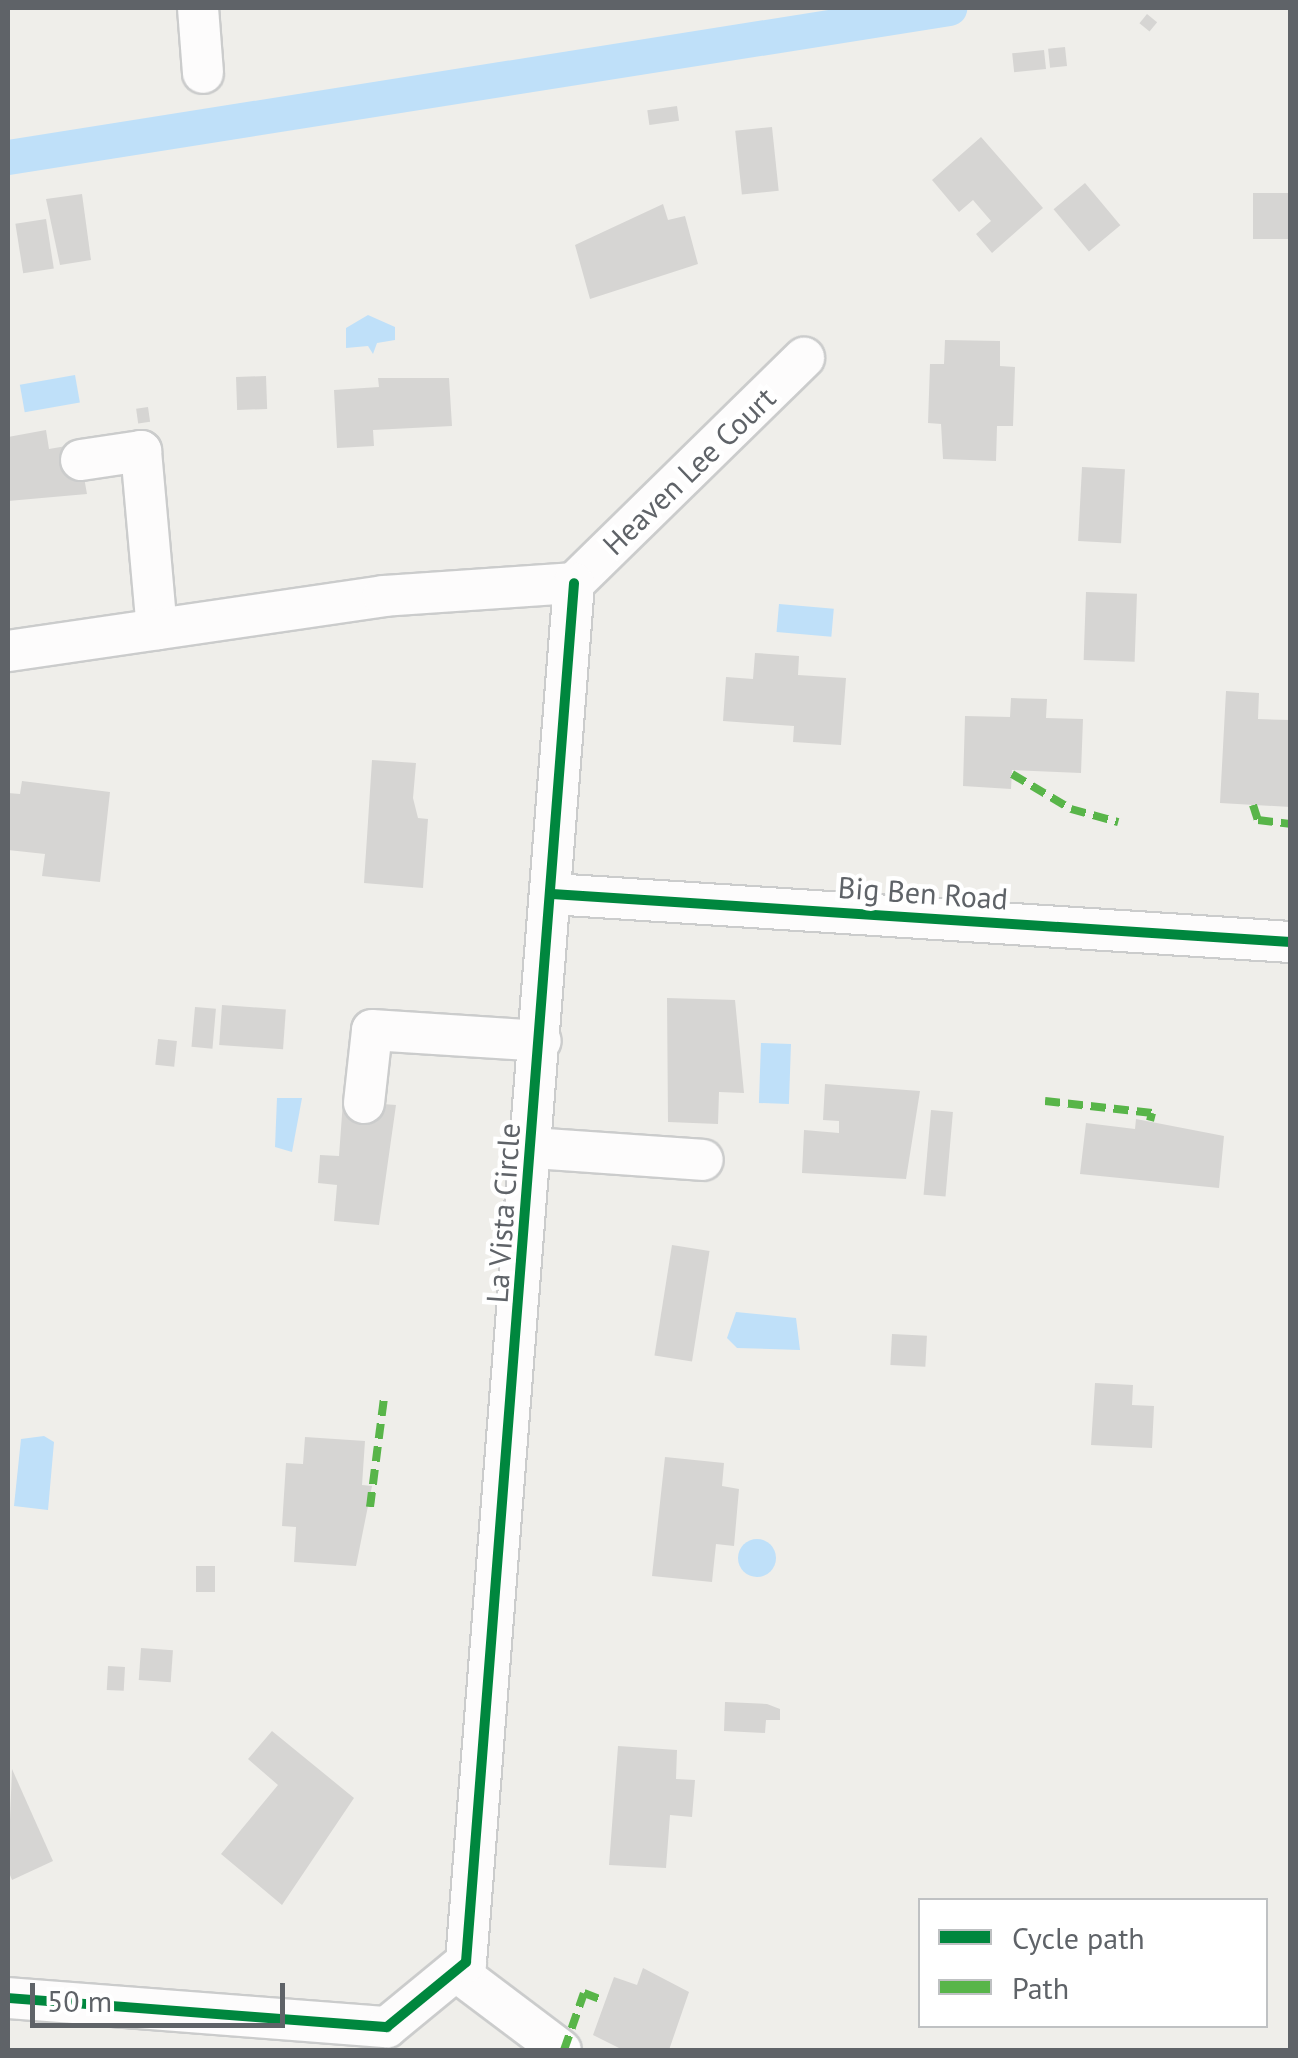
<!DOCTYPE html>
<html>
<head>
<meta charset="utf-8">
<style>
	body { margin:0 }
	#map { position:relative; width:1298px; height:2058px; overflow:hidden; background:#efeeea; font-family:"PT Sans",sans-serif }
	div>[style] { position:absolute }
	.water>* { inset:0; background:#bfe0f9; transform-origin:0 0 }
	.round { border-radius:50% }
	.canal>* { height:35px; margin:-17.5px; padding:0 17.5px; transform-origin:17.5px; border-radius:17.5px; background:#bfe0f9 }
	.building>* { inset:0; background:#d6d5d3; transform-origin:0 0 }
	.roads { filter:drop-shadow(2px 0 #cbcccc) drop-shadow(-2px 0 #cbcccc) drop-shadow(0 2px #cbcccc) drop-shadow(0 -2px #cbcccc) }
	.minor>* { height:40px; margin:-20px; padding:0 20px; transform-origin:20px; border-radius:20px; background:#fdfcfc }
	.quiet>* { height:8px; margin-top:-4px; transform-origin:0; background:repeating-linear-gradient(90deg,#58b549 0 15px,transparent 0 23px) }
	.cycleway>* { height:10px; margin:-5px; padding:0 5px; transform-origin:5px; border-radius:5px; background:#00873e }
	span { translate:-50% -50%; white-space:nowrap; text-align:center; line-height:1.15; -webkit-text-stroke:9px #fff; paint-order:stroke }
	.street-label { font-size:30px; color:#5f6368 }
	.frame { position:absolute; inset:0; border:10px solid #5f6368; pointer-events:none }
	.legend { position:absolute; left:918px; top:1898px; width:350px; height:130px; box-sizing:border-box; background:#fff; border:2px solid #bfc1c3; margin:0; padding:12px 18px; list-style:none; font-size:30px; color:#5f6368 }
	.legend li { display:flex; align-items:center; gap:20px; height:50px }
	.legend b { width:50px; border:2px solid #bfc1c3 }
	.scale { position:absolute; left:30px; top:1983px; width:255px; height:45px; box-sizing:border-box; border:5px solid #5f6368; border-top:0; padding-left:12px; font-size:30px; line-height:35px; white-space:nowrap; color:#5f6368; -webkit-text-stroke:8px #fff; paint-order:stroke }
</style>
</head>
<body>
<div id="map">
	<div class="water">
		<i style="clip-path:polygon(368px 315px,395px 327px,395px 340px,377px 343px,373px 354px,368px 346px,346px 348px,346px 328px)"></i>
		<i style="left:75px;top:375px;width:28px;height:56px;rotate:80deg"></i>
		<i style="left:779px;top:604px;width:55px;height:28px;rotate:5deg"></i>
		<i style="left:761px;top:1043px;width:30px;height:60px;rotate:2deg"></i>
		<i style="clip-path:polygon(277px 1098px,302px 1098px,292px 1152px,275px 1147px)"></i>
		<i style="clip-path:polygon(736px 1312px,796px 1318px,800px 1350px,737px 1348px,727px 1338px)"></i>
		<i style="clip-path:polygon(44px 1436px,54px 1442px,48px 1510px,14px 1506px,21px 1439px)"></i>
		<i class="round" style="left:738px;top:1539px;width:38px;height:38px"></i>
	</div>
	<div class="canal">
		<i style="left:8px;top:157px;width:953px;rotate:-9deg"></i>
	</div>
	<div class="building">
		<i style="left:1147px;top:14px;width:13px;height:12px;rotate:39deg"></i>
		<i style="left:1065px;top:47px;width:19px;height:17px;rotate:84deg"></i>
		<i style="left:1044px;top:50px;width:19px;height:32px;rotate:84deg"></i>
		<i style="left:677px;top:106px;width:15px;height:30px;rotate:82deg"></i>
		<i style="left:772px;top:127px;width:64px;height:37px;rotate:84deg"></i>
		<i style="clip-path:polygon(981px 137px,1043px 208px,992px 253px,976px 234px,991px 221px,973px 200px,959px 212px,932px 180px)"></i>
		<i style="left:1085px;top:183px;width:55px;height:41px;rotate:50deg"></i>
		<i style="left:1290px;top:193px;width:46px;height:37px;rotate:90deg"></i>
		<i style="clip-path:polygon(82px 194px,91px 260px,60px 265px,46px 199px)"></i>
		<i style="clip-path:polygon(663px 204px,668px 220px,685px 216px,698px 264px,590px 299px,575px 245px)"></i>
		<i style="left:46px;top:219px;width:50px;height:31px;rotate:81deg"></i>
		<i style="clip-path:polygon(945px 340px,1000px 341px,1000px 366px,1015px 367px,1013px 426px,997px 426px,996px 461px,943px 459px,941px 424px,928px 423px,930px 364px,944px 364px)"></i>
		<i style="left:266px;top:376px;width:33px;height:30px;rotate:88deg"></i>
		<i style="clip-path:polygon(378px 378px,449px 378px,452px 426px,373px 430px,374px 446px,337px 448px,334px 390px,379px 387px)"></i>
		<i style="left:148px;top:407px;width:15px;height:12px;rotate:82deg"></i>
		<i style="clip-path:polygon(46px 430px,49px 449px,78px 444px,87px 494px,8px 501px,8px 437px)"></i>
		<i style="left:1082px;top:467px;width:43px;height:74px;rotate:3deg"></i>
		<i style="left:1086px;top:592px;width:51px;height:68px;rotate:2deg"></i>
		<i style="clip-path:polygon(755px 653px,799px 656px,798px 675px,846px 678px,841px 745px,793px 742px,794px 726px,723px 721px,726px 677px,753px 679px)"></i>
		<i style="clip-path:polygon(1226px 691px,1259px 693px,1258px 719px,1290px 720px,1290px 807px,1220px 803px)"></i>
		<i style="clip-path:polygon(1011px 698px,1047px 699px,1046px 718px,1083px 719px,1081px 773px,1012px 770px,1011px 789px,963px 786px,965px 716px,1010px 717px)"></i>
		<i style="clip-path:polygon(372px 760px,416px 763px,413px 798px,418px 818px,428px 819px,423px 888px,364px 883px)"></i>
		<i style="clip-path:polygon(22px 781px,110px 792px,100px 882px,42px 876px,45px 854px,8px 850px,8px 793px,20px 794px)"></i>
		<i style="clip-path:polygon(667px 998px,735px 1000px,744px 1093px,719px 1092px,718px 1124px,668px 1122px)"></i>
		<i style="left:222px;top:1005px;width:64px;height:40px;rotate:4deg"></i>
		<i style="left:195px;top:1007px;width:21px;height:40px;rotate:5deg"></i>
		<i style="left:158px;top:1039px;width:19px;height:26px;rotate:6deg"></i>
		<i style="clip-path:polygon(825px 1084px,920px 1091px,906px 1179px,802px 1173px,804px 1130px,839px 1133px,839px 1121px,823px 1120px)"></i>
		<i style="clip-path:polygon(343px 1101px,396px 1105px,379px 1225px,334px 1221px,337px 1185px,318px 1183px,320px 1155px,339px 1156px)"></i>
		<i style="left:931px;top:1110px;width:22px;height:85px;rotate:5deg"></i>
		<i style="clip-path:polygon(1136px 1119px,1224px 1136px,1219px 1188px,1080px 1174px,1086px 1123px,1135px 1129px)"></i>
		<i style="left:672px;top:1245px;width:38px;height:112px;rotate:9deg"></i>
		<i style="left:892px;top:1334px;width:35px;height:31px;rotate:3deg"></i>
		<i style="clip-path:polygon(1095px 1383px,1133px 1385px,1132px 1405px,1154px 1406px,1152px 1448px,1091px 1445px)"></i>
		<i style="clip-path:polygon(305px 1437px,365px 1441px,362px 1485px,372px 1486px,356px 1566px,294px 1562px,296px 1527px,282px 1526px,286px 1463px,303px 1464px)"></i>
		<i style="clip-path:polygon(665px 1457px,724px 1463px,722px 1486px,739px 1489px,734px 1546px,716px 1544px,712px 1582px,652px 1576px)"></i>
		<i style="left:196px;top:1566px;width:19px;height:26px"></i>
		<i style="left:141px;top:1648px;width:32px;height:32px;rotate:4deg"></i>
		<i style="left:108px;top:1666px;width:17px;height:24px;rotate:3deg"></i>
		<i style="clip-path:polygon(725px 1702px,767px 1704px,780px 1709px,780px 1720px,766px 1720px,765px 1733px,724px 1731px)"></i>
		<i style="clip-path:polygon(272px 1731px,354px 1798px,282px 1905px,221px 1854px,278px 1785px,248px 1759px)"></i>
		<i style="clip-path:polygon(618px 1746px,677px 1750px,676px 1779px,695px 1780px,692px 1817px,670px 1815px,666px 1868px,609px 1865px)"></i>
		<i style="clip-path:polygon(12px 1769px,53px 1861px,12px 1880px,8px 1870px)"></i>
		<i style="clip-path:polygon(643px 1968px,689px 1992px,669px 2050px,623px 2050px,593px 2035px,614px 1977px,637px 1985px)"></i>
	</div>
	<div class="roads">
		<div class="minor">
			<i style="left:198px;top:8px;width:65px;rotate:85.6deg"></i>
			<i style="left:81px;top:460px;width:61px;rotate:-8.5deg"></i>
			<i style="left:141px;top:451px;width:179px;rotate:84.9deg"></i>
			<i style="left:574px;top:583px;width:322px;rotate:-44.4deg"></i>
			<i style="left:8px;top:651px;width:379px;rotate:-8.3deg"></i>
			<i style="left:383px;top:596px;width:191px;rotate:-3.9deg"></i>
			<i style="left:552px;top:894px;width:740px;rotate:3.72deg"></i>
			<i style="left:364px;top:1103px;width:73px;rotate:-83.7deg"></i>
			<i style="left:372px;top:1030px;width:169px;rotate:3.7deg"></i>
			<i style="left:533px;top:1148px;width:170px;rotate:4deg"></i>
			<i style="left:456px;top:1971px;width:131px;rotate:37deg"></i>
			<i style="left:8px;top:1998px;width:380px;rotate:4.4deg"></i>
			<i style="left:387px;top:2027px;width:102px;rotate:-39.4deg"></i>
			<i style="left:466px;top:1962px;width:1383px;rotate:-85.52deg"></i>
		</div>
	</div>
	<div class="quiet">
		<i style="left:1012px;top:774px;width:69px;rotate:30.7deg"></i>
		<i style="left:1071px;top:809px;width:49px;rotate:15.5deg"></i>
		<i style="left:1253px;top:805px;width:16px;rotate:72deg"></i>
		<i style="left:1258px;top:820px;width:32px;rotate:7deg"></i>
		<i style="left:1045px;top:1101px;width:108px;rotate:6.4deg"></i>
		<i style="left:1152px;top:1113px;width:8px;rotate:104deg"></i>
		<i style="left:370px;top:1507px;width:110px;rotate:-82.7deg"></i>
		<i style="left:564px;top:2050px;width:60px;rotate:-70.7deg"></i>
		<i style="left:584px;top:1993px;width:22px;rotate:21deg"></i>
	</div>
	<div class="cycleway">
		<i style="left:552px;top:894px;width:740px;rotate:3.72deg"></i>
		<i style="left:8px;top:1998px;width:380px;rotate:4.4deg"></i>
		<i style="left:387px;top:2027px;width:102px;rotate:-39.4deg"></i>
		<i style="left:466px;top:1962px;width:1383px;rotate:-85.52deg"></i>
	</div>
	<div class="street-label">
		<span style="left:689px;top:471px;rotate:-44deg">Heaven Lee Court</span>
		<span style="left:923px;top:893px;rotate:4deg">Big Ben Road</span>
		<span style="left:503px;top:1213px;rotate:-86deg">La Vista Circle</span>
	</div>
	<div class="frame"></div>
	<ul class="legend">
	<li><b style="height:12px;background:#00873e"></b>Cycle path</li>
	<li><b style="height:12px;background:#58b549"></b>Path</li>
	</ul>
	<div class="scale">50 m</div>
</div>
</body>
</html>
